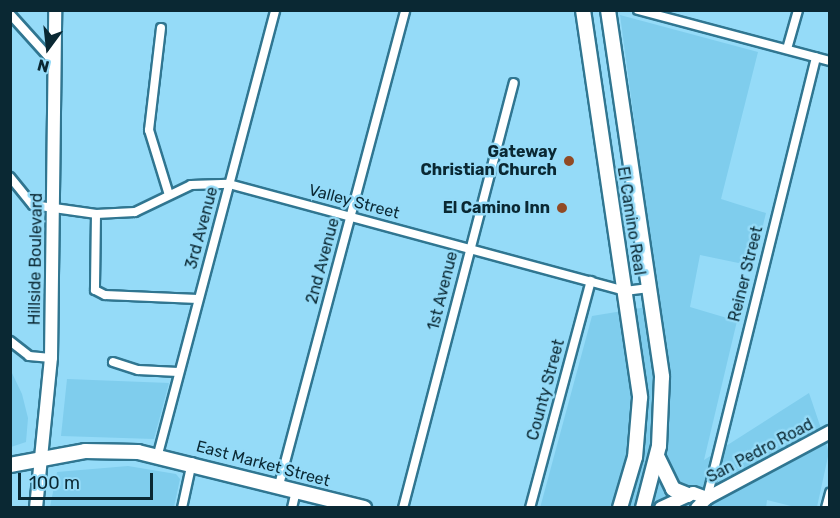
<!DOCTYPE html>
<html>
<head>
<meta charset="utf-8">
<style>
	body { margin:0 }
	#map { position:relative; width:840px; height:518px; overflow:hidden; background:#95dbf8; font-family:Rubik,sans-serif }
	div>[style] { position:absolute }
	.built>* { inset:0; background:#7fcded }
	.roads { filter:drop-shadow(2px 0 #307691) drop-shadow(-2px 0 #307691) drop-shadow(0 2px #307691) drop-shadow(0 -2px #307691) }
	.street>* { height:8px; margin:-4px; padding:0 4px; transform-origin:4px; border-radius:4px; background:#fff }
	.secondary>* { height:12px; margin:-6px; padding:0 6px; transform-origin:6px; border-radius:6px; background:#fff }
	.primary>* { height:14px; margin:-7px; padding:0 7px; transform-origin:7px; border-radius:7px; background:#fff }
	.dots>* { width:16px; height:16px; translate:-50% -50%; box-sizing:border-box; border:3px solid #95dbf8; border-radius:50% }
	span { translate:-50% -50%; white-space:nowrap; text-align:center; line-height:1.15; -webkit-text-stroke:5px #95dbf8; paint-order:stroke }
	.poi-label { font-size:16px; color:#0a2833; font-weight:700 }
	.right { translate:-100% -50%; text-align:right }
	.street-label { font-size:16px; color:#0a2833 }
	.frame { position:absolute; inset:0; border:12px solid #0a2833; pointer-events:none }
	.north { position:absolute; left:18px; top:18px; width:60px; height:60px; -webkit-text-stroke:4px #95dbf8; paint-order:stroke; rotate:195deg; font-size:16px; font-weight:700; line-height:24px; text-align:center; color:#0a2833 }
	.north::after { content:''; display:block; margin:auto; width:21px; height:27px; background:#0a2833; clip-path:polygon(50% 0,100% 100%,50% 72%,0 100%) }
	.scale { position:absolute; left:18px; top:473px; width:135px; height:27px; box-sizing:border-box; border:3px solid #0a2833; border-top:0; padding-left:8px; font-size:18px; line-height:21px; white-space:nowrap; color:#0a2833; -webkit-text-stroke:4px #95dbf8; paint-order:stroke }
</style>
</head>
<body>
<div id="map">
	<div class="built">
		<i style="clip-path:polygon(620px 15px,758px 52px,721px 199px,766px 213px,753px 266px,700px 255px,690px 307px,737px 321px,704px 460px,809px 393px,829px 452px,817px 507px,795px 507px,767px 500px,766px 508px,540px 508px,592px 316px,659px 305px)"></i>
		<i style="clip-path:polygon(11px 371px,22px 394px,28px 418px,26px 442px,11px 447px)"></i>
		<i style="clip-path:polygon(67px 379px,169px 383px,154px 439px,61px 436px)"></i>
		<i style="clip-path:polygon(128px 466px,176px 474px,180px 479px,174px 507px,50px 507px,57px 472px)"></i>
	</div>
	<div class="roads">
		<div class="street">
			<i style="left:638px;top:10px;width:199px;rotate:14.9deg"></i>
			<i style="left:10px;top:14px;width:67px;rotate:48deg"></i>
			<i style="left:161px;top:28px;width:103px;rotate:96.7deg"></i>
			<i style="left:149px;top:130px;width:68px;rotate:72.9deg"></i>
			<i style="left:787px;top:49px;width:41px;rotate:-74.2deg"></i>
			<i style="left:10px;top:177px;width:36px;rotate:51deg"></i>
			<i style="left:33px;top:205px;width:64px;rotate:8.1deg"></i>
			<i style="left:96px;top:214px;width:39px;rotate:-3deg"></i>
			<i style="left:135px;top:212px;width:62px;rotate:-25.7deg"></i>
			<i style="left:191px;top:185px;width:38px;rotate:-2deg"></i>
			<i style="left:229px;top:184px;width:410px;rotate:15.1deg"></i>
			<i style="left:625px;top:291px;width:24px;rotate:-7deg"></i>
			<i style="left:96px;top:214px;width:76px;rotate:90.8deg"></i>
			<i style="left:95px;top:290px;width:11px;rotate:27deg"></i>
			<i style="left:105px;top:295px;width:93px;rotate:2.5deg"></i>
			<i style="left:10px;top:341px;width:24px;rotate:38deg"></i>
			<i style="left:29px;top:356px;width:22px;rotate:5deg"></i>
			<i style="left:113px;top:362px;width:26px;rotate:18deg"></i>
			<i style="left:138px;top:370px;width:40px;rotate:2.9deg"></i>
			<i style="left:158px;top:454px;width:459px;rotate:-75.2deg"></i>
			<i style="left:279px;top:485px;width:491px;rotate:-75.1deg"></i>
			<i style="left:707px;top:498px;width:454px;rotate:-76.1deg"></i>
			<i style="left:182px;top:508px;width:47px;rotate:-77.7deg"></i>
			<i style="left:292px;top:508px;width:18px;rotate:-77deg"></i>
			<i style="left:403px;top:508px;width:439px;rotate:-75.4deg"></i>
			<i style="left:530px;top:508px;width:235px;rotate:-75deg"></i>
			<i style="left:826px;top:508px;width:16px;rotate:-75deg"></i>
		</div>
		<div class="secondary">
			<i style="left:36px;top:508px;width:151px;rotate:-84.3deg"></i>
			<i style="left:51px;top:358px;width:348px;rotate:-89.3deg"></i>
			<i style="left:661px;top:508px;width:35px;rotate:-25deg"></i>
			<i style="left:693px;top:493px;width:15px;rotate:20deg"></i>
			<i style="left:697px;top:508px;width:14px;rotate:-45deg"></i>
			<i style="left:707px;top:498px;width:140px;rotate:-28.2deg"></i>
		</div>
		<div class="primary">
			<i style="left:583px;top:10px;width:392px;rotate:81.6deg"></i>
			<i style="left:640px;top:398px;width:59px;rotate:94.8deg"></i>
			<i style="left:635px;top:457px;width:53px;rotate:106.4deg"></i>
			<i style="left:608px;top:10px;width:371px;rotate:81.6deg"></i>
			<i style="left:662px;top:377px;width:69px;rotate:92.5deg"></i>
			<i style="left:659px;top:446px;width:64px;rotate:104.5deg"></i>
			<i style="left:657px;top:456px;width:37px;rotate:64deg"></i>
			<i style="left:673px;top:489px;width:16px;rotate:22deg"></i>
			<i style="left:10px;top:465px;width:76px;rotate:-10.6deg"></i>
			<i style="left:85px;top:451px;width:53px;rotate:1.1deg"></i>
			<i style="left:138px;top:452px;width:233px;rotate:13.9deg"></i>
		</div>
	</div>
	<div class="dots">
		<i style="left:569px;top:161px;background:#914a25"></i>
		<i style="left:562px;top:208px;background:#914a25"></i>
	</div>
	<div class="poi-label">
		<span class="right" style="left:557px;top:161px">Gateway<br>Christian Church</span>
		<span class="right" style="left:550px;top:208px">El Camino Inn</span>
	</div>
	<div class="street-label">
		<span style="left:354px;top:202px;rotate:15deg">Valley Street</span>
		<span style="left:631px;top:221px;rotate:81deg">El Camino Real</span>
		<span style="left:202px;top:228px;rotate:-75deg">3rd Avenue</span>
		<span style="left:36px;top:259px;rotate:-89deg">Hillside Boulevard</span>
		<span style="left:323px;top:261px;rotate:-75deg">2nd Avenue</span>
		<span style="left:746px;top:274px;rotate:-76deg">Reiner Street</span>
		<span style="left:443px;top:291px;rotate:-76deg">1st Avenue</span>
		<span style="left:546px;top:390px;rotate:-75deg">County Street</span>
		<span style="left:760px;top:451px;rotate:-28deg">San Pedro Road</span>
		<span style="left:263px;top:464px;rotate:15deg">East Market Street</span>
	</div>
	<div class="frame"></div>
	<div class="north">N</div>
	<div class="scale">100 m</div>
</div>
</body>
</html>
